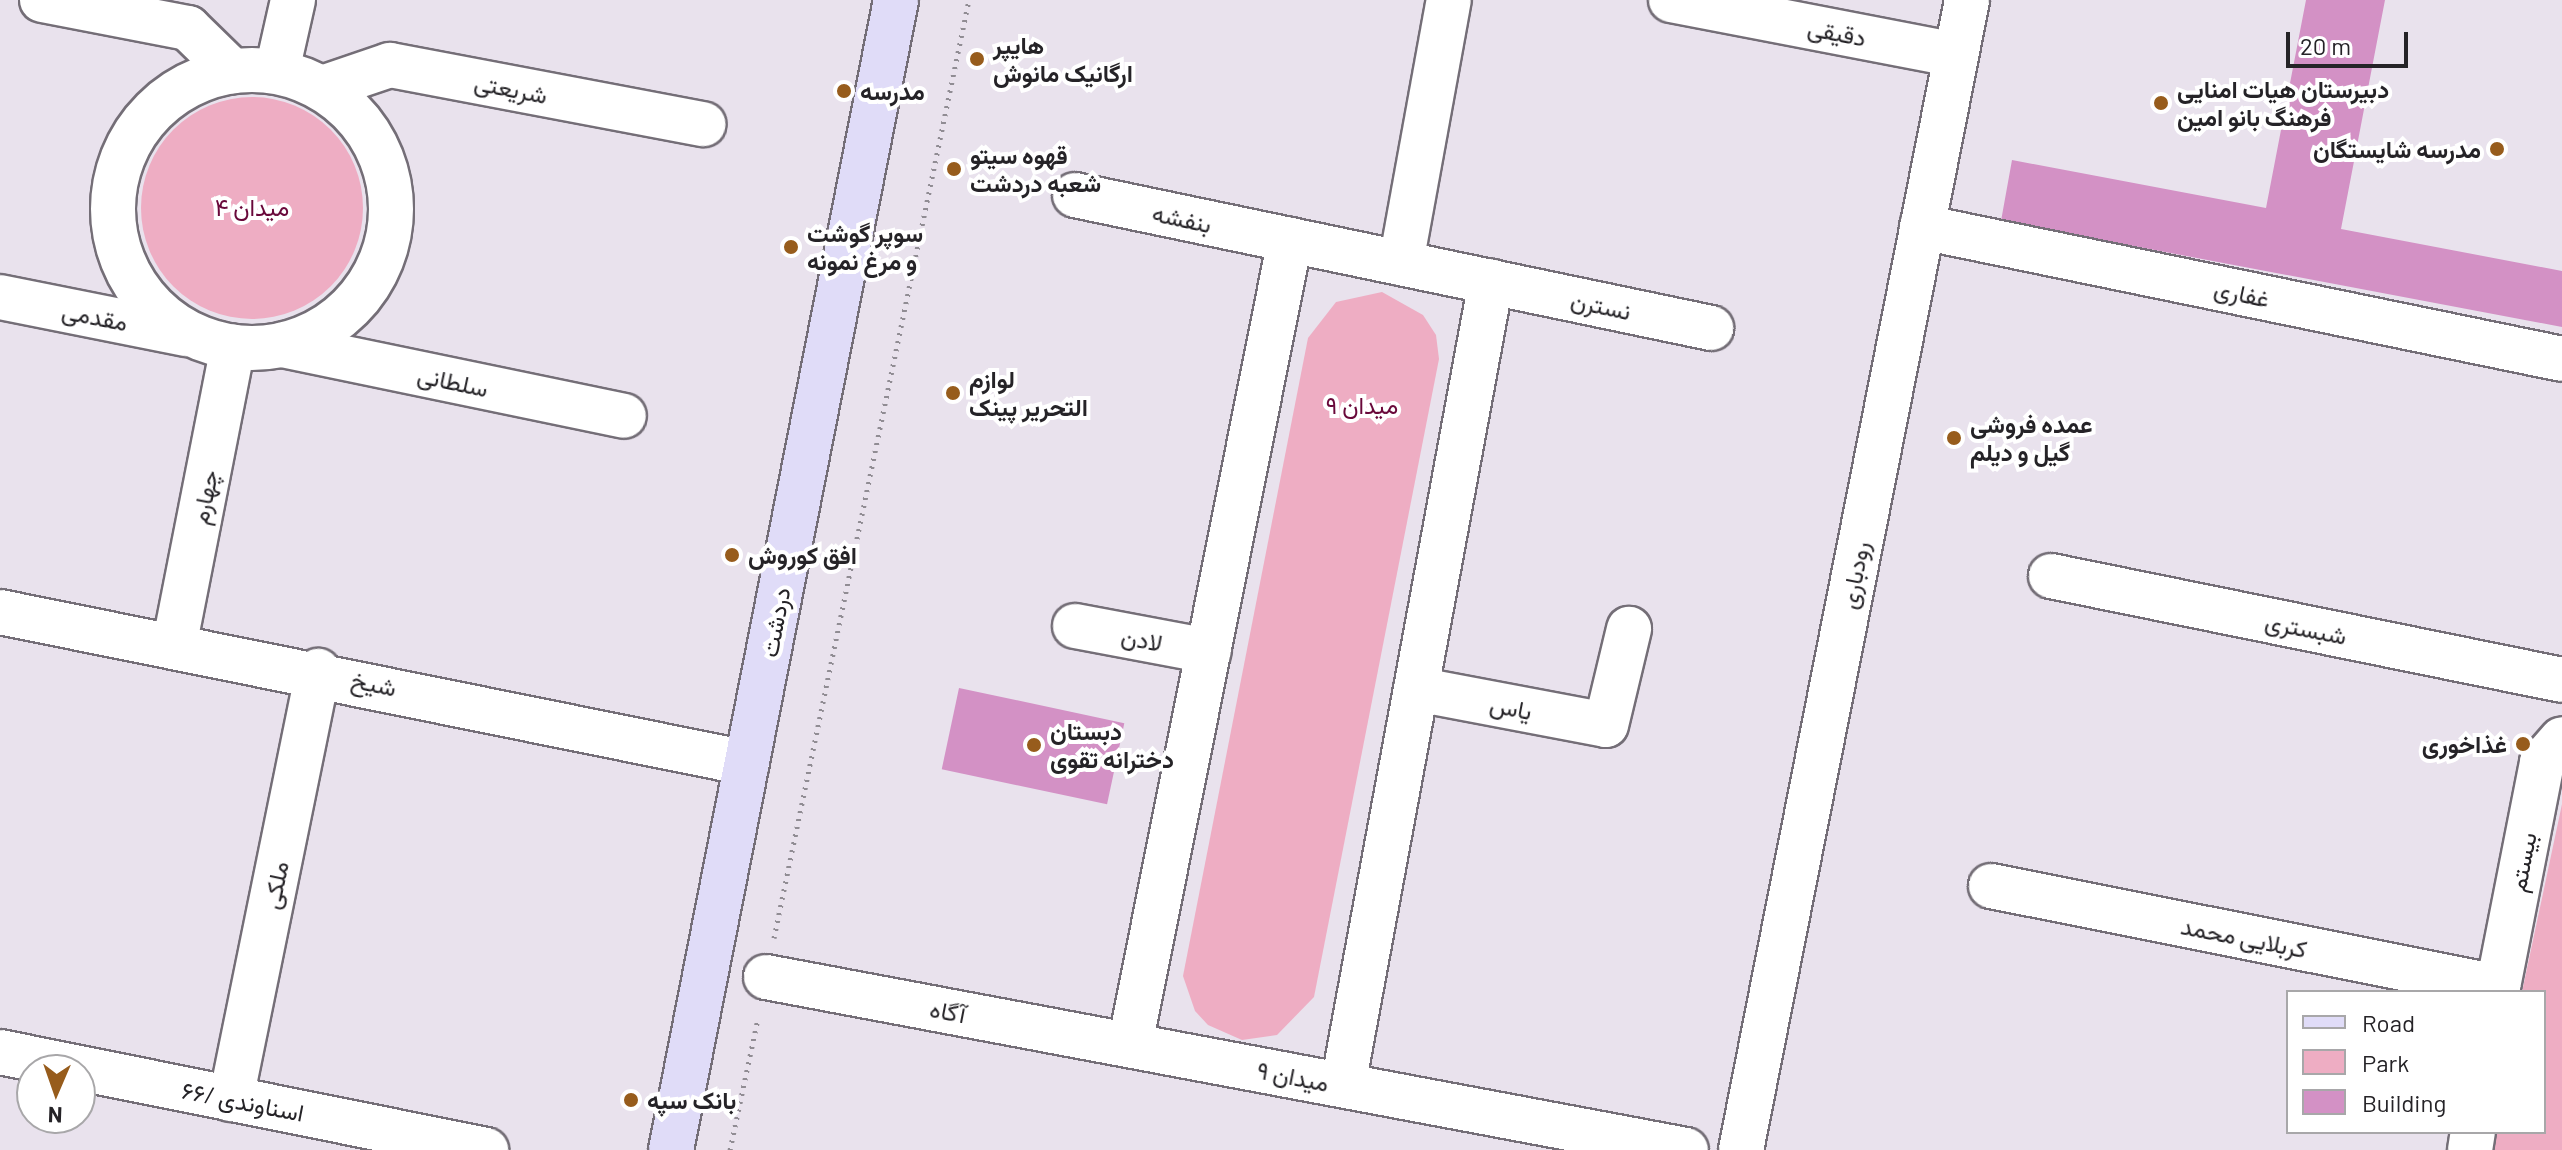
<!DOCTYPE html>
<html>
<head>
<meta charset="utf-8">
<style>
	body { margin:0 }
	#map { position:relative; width:2562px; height:1150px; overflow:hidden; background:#e9e2ed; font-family:Barlow,Vazirmatn,sans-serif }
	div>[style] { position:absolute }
	.green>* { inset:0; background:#eeadc3 }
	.round { border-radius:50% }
	.building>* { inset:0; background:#d391c5; transform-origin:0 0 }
	.path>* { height:5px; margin-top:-2.5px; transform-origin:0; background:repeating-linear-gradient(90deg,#908c93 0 2px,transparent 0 8px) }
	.roads { filter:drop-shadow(2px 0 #746e77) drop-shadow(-2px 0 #746e77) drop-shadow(0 2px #746e77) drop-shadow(0 -2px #746e77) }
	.minor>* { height:44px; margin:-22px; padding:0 22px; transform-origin:22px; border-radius:22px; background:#fff }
	.minor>.ring { margin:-22px; padding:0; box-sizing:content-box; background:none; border:44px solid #fff; border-radius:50% }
	.major>* { height:44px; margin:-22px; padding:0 22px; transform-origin:22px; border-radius:22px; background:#e0dcf8 }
	.dots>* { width:22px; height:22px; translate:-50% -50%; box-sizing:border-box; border:4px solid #fff; border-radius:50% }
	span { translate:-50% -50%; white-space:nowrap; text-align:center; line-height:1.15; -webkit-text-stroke:8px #fff; paint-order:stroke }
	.street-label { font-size:24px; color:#252327 }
	.poi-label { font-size:24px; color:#252327; font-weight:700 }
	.left { translate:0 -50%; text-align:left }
	.right { translate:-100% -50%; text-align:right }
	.park-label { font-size:24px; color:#69083a }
	.legend { position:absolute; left:2286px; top:990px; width:260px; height:144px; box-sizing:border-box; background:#fff; border:2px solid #a8a7a9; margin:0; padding:10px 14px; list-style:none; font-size:24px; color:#252327 }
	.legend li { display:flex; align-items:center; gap:16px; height:40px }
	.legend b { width:40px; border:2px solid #a8a7a9 }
	.north { position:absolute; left:16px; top:1054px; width:80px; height:80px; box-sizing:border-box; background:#fff; border:2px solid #a8a7a9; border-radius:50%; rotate:182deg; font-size:22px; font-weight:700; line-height:32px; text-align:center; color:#252327 }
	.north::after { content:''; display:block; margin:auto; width:28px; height:36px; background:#975c1c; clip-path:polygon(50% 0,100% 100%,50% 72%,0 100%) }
	.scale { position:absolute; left:2286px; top:32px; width:122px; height:36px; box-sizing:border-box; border:4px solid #252327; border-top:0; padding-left:10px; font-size:24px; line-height:28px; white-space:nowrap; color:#252327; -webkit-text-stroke:6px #fff; paint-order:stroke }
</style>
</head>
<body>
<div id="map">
	<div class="green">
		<i class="round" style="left:141px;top:97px;width:222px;height:222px"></i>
		<i style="clip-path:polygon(1382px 292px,1423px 315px,1436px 335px,1439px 359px,1314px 997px,1277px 1035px,1242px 1040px,1208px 1025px,1195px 1011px,1183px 976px,1308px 338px,1336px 302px)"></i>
		<i style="clip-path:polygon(2562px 804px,2562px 1150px,2491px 1150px,2494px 1132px,2544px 1132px,2544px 992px,2522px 992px)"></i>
	</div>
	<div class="building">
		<i style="clip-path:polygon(2306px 0,2385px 0,2341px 229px,2562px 271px,2562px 327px,2001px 221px,2012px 160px,2266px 208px)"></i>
		<i style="left:959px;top:688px;width:169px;height:83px;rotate:12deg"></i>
	</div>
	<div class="path">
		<i style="left:774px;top:938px;width:958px;rotate:-78.26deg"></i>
		<i style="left:730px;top:1150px;width:135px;rotate:-78deg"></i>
	</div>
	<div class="roads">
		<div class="minor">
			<i style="left:42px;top:0;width:149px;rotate:10.9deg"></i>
			<i style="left:188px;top:28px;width:62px;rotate:44.3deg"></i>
			<i style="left:1671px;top:0;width:290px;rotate:10.9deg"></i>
			<i class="ring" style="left:113px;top:70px;width:234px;height:234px"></i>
			<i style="left:277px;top:71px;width:73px;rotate:-77.3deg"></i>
			<i style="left:322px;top:88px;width:72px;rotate:-18.7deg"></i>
			<i style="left:390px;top:65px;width:319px;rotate:10.7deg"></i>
			<i style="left:1075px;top:195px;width:650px;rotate:11.81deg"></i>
			<i style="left:1922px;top:227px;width:653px;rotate:11.65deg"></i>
			<i style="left:1401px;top:263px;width:267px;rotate:-79.7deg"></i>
			<i style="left:0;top:297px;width:190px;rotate:11.3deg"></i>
			<i style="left:282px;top:345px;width:349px;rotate:11.7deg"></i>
			<i style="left:2051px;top:576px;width:521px;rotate:11.5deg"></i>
			<i style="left:0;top:612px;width:762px;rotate:11.43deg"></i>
			<i style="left:1075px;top:626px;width:136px;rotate:10.6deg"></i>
			<i style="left:174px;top:647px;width:306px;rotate:-78.9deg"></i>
			<i style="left:1416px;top:689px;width:193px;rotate:10.7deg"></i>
			<i style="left:1606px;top:725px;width:99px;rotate:-76.5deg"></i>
			<i style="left:1991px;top:886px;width:517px;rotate:11.27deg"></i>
			<i style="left:766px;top:977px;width:936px;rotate:10.65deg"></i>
			<i style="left:2497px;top:992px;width:234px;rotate:-78.9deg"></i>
			<i style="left:2542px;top:762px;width:30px;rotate:-49deg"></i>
			<i style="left:1130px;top:1045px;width:821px;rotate:-78.76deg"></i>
			<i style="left:0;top:1052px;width:496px;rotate:11.4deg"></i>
			<i style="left:1343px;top:1085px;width:817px;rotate:-79.56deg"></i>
			<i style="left:231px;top:1099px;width:437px;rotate:-78.5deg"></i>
			<i style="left:1741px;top:1150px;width:1172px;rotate:-78.88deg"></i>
			<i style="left:2470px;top:1150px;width:18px;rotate:-81deg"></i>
		</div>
		<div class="major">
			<i style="left:671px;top:1150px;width:1172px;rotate:-78.93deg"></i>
		</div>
	</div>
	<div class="dots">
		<i style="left:977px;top:59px;background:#975c1c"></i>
		<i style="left:844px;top:91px;background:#975c1c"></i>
		<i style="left:2161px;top:103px;background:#975c1c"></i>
		<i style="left:2497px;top:149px;background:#975c1c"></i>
		<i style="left:954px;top:169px;background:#975c1c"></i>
		<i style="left:791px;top:247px;background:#975c1c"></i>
		<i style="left:953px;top:393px;background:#975c1c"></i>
		<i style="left:1954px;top:438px;background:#975c1c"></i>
		<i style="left:732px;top:555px;background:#975c1c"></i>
		<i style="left:2523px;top:744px;background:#975c1c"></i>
		<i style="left:1034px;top:745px;background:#975c1c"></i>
		<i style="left:631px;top:1100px;background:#975c1c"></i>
	</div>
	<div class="street-label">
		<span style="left:1837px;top:32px;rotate:11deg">دقیقی</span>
		<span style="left:511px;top:88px;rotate:11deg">شریعتی</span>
		<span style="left:1182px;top:218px;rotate:12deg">بنفشه</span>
		<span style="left:2242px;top:293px;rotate:12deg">غفاری</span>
		<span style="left:1601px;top:305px;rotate:12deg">نسترن</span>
		<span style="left:95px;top:316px;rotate:11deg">مقدمی</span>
		<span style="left:453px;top:381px;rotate:12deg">سلطانی</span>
		<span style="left:204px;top:497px;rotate:-79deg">چهارم</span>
		<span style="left:1854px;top:575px;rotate:-79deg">رودباری</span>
		<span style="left:775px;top:622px;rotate:-79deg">دردشت</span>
		<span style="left:2306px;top:628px;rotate:11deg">شبستری</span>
		<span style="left:1142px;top:639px;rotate:11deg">لادن</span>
		<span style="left:374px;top:683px;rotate:12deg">شیخ</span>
		<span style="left:1511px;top:707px;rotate:11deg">یاس</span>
		<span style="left:2522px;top:862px;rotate:-79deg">بیستم</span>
		<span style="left:275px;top:885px;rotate:-78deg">ملکی</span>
		<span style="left:2244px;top:937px;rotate:11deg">کربلایی محمد</span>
		<span style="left:948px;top:1011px;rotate:11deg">آگاه</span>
		<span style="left:1293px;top:1076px;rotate:11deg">میدان ۹</span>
		<span style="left:243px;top:1101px;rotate:11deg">اسناوندی /۶۶</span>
	</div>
	<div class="poi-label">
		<span class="left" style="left:993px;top:59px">هایپر<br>ارگانیک مانوش</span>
		<span class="left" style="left:2177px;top:103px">دبیرستان هیات امنایی<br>فرهنگ بانو امین</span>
		<span class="left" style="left:860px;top:91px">مدرسه</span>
		<span class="right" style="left:2481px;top:149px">مدرسه شایستگان</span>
		<span class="left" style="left:970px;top:169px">قهوه سیتو<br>شعبه دردشت</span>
		<span class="left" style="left:807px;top:247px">سوپر گوشت<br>و مرغ نمونه</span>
		<span class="left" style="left:969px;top:393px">لوازم<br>التحریر پینک</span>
		<span class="left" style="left:1970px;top:438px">عمده فروشی<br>گیل و دیلم</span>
		<span class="left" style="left:748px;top:555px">افق کوروش</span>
		<span class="left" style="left:1050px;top:745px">دبستان<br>دخترانه تقوی</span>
		<span class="right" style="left:2507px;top:744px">غذاخوری</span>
		<span class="left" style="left:647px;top:1100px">بانک سپه</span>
	</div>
	<div class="park-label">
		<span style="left:252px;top:207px">میدان ۴</span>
		<span style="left:1362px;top:405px">میدان ۹</span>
	</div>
	<ul class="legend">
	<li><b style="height:10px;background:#e0dcf8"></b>Road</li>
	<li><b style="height:22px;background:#eeadc3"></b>Park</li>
	<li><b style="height:22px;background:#d391c5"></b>Building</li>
	</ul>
	<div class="north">N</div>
	<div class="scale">20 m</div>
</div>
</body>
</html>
